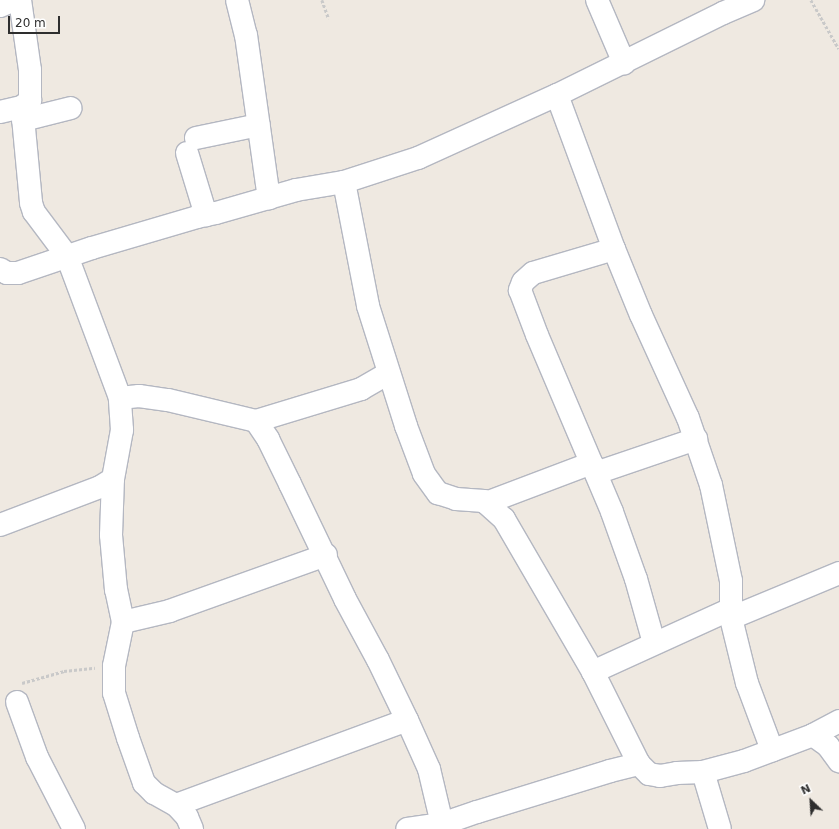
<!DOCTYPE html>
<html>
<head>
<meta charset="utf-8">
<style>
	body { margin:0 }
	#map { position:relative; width:839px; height:829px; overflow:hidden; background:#efe9e1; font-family:"DejaVu Sans",sans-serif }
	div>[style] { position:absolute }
	.path>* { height:2.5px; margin-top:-1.25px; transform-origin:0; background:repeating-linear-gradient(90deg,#c9c9c9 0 3px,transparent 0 5px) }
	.roads { filter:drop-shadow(1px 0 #b4b7c1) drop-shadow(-1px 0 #b4b7c1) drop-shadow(0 1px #b4b7c1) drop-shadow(0 -1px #b4b7c1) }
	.minor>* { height:22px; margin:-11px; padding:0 11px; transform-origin:11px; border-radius:11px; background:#fff }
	span { translate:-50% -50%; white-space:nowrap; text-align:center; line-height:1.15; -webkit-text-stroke:3px #fff; paint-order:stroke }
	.north { position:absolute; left:791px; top:781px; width:40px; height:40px; -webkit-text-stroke:3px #fff; paint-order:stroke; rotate:335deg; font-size:11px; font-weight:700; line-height:16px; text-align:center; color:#2e2e2e }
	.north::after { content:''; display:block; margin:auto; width:14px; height:18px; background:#2e2e2e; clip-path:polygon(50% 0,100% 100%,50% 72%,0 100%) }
	.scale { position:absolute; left:8px; top:16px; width:52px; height:18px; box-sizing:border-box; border:2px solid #2e2e2e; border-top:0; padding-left:5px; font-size:12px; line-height:14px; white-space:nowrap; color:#2e2e2e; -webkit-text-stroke:3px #fff; paint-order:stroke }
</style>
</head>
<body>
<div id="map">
	<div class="path">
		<i style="left:322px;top:0;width:20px;rotate:70deg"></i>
		<i style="left:811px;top:0;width:56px;rotate:60.3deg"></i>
		<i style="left:22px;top:683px;width:44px;rotate:-15.9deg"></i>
		<i style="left:64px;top:671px;width:31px;rotate:-6deg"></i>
	</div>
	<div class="roads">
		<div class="minor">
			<i style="left:237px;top:0;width:36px;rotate:76deg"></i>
			<i style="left:246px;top:35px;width:165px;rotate:82deg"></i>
			<i style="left:597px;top:0;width:69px;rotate:66.8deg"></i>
			<i style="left:0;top:6px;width:15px;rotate:-23deg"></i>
			<i style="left:557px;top:95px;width:164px;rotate:69.7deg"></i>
			<i style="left:614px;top:249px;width:71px;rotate:67.8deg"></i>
			<i style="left:641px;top:315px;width:113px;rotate:65.5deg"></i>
			<i style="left:688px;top:418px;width:71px;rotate:71.1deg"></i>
			<i style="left:711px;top:485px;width:98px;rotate:78.2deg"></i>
			<i style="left:731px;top:581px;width:28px;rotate:90deg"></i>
			<i style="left:731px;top:609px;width:152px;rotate:155.5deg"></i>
			<i style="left:22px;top:107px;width:96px;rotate:84.6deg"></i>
			<i style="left:31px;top:203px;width:9px;rotate:72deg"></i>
			<i style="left:34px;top:212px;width:55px;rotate:53.1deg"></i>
			<i style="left:67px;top:256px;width:152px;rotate:69.5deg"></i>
			<i style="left:0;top:112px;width:23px;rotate:-13deg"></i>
			<i style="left:22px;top:107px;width:11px;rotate:-41deg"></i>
			<i style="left:30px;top:100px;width:30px;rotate:-90deg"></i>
			<i style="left:30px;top:70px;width:71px;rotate:-98.1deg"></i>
			<i style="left:23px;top:120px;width:49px;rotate:-14deg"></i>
			<i style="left:196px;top:138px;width:64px;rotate:-11.7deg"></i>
			<i style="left:187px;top:153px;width:65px;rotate:73deg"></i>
			<i style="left:344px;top:182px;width:126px;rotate:79deg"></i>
			<i style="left:368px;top:306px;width:126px;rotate:72.4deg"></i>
			<i style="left:406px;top:426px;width:51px;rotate:69.4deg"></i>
			<i style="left:424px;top:474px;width:24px;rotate:54deg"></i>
			<i style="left:438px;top:493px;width:19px;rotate:18deg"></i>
			<i style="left:456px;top:499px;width:28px;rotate:4deg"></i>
			<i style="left:484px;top:501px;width:27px;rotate:42deg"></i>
			<i style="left:504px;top:519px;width:177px;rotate:59.8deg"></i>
			<i style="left:593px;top:672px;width:103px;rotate:63.4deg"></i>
			<i style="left:639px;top:764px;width:14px;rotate:45deg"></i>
			<i style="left:649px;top:774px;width:11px;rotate:10deg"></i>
			<i style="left:660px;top:776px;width:17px;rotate:-10deg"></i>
			<i style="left:677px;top:773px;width:26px;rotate:-2deg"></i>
			<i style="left:703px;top:772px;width:59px;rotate:73.4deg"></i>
			<i style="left:614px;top:249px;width:84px;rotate:163.5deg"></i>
			<i style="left:533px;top:273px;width:13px;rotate:138deg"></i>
			<i style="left:523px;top:282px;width:9px;rotate:111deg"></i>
			<i style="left:520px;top:290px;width:48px;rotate:69.3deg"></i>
			<i style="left:537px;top:335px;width:192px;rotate:67deg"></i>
			<i style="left:612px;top:512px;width:71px;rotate:70.3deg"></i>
			<i style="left:636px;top:579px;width:66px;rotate:74.3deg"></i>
			<i style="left:0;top:269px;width:8px;rotate:30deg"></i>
			<i style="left:7px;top:273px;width:11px"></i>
			<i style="left:18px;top:273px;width:78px;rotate:-18.7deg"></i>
			<i style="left:92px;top:248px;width:109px;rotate:-16.4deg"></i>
			<i style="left:197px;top:217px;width:19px;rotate:-12deg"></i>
			<i style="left:216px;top:213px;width:83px;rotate:-16deg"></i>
			<i style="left:296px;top:190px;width:49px;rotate:-9.5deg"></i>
			<i style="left:344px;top:182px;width:78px;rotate:-18deg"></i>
			<i style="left:418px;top:158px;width:153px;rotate:-24.4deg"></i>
			<i style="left:557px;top:95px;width:185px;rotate:-26.3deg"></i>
			<i style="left:723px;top:13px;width:33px;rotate:-23deg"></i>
			<i style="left:256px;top:421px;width:22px;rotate:56deg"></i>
			<i style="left:268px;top:439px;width:50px;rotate:63.9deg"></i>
			<i style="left:290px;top:484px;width:127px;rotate:64.4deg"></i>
			<i style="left:345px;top:599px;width:69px;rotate:61.6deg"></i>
			<i style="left:378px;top:660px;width:67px;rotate:64.2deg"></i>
			<i style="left:407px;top:720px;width:54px;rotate:65.8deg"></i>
			<i style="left:429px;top:769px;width:57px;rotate:76.7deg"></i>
			<i style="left:442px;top:824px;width:35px;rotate:172deg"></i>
			<i style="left:596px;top:473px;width:106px;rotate:-18.8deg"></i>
			<i style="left:486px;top:503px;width:113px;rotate:-20.7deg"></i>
			<i style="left:0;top:525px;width:107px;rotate:-20.8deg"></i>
			<i style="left:100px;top:487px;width:15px;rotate:-32deg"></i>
			<i style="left:326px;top:555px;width:166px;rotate:160.3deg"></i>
			<i style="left:170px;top:611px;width:48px;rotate:166.8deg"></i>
			<i style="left:123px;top:622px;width:33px;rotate:-102deg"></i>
			<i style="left:116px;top:590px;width:55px;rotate:-95.2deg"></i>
			<i style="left:111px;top:535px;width:56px;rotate:-88deg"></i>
			<i style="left:113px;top:479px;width:50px;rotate:-79.6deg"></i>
			<i style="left:122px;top:430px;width:32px;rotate:-94deg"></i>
			<i style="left:120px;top:398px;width:19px;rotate:-6deg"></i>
			<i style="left:139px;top:396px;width:29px;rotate:8deg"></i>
			<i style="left:168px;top:400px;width:90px;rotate:13.4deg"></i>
			<i style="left:256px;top:421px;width:110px;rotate:-16.9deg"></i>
			<i style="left:361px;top:389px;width:32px;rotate:-30deg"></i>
			<i style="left:731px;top:609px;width:9px;rotate:90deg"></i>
			<i style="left:731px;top:618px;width:67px;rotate:76.2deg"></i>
			<i style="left:747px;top:683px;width:72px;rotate:69.5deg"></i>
			<i style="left:731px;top:618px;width:117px;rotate:-22.6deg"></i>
			<i style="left:123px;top:622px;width:45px;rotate:101.6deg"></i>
			<i style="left:114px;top:666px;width:27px;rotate:90deg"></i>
			<i style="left:114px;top:693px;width:47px;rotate:72.7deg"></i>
			<i style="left:128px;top:738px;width:48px;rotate:70.4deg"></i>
			<i style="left:144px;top:783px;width:14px;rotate:45deg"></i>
			<i style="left:154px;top:793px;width:25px;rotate:29deg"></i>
			<i style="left:176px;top:805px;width:16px;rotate:47deg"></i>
			<i style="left:187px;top:817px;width:13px;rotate:67deg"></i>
			<i style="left:17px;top:702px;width:59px;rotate:70deg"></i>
			<i style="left:37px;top:757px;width:81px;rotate:62.8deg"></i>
			<i style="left:813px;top:735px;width:30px;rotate:-28deg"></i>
			<i style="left:703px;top:772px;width:42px;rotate:-15deg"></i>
			<i style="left:744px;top:761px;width:74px;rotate:-20.6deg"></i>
			<i style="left:813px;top:735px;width:19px;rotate:36deg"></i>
			<i style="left:828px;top:746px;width:19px;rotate:54deg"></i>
			<i style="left:176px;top:805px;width:246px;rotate:-20.2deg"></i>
			<i style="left:443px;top:829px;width:5px;rotate:-101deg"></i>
			<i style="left:442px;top:824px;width:37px;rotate:-19deg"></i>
			<i style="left:477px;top:812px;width:139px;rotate:-17.1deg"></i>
			<i style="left:610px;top:771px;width:30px;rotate:-14deg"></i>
		</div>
	</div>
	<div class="north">N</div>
	<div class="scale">20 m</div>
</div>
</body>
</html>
